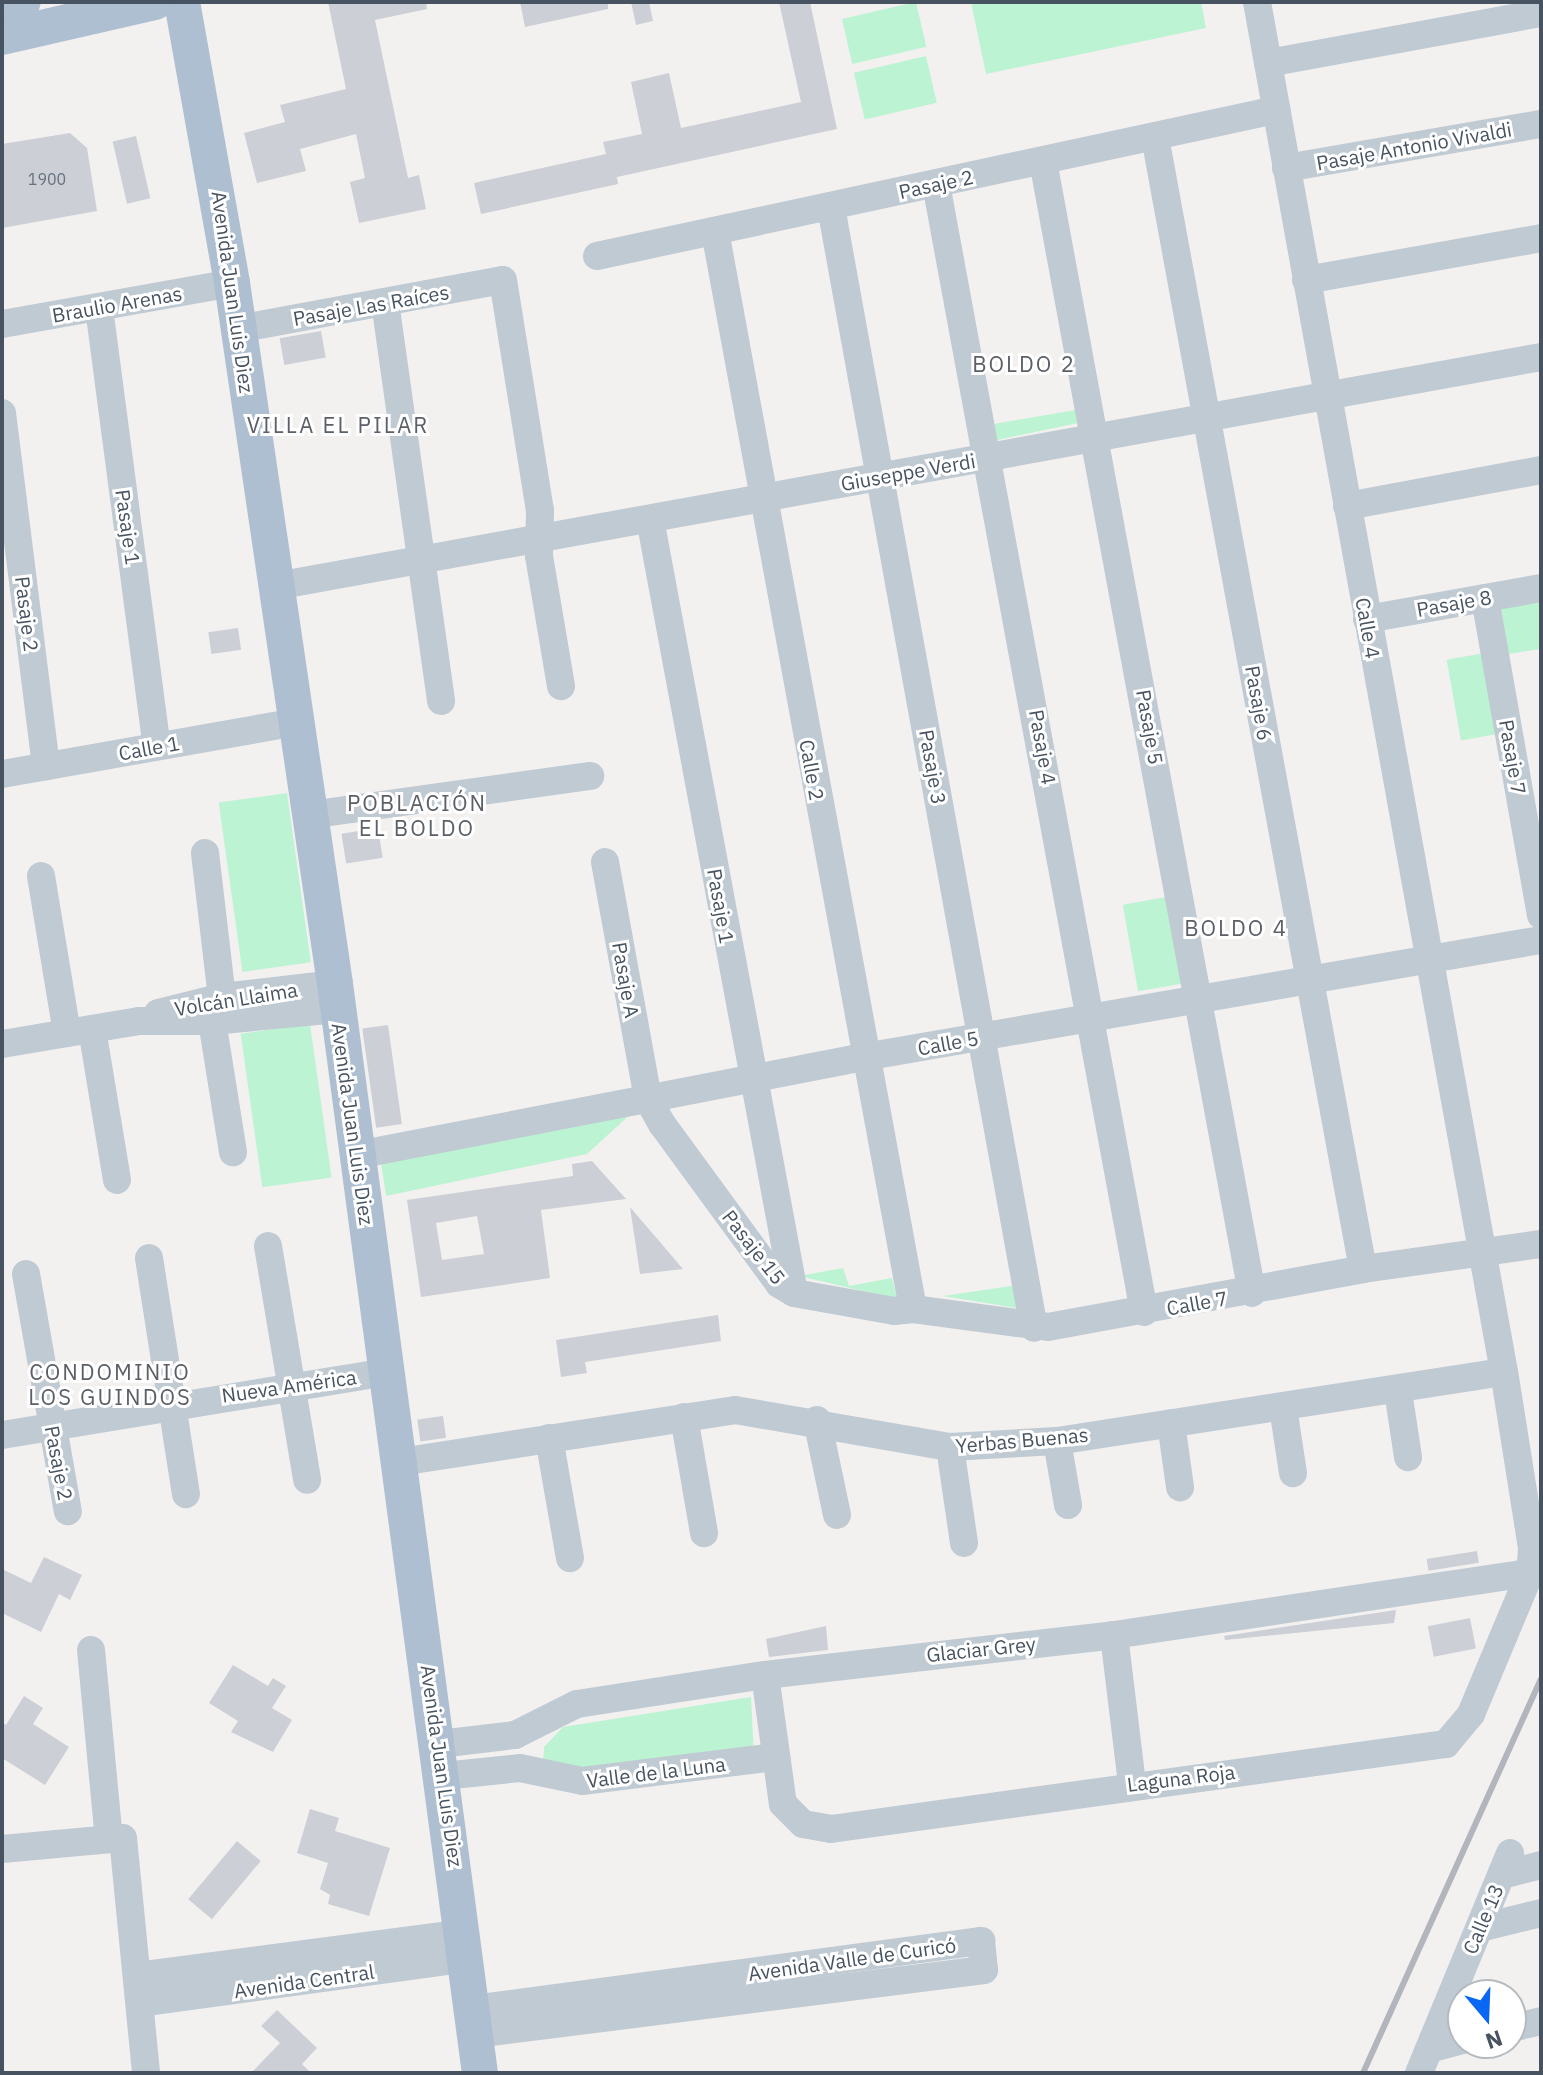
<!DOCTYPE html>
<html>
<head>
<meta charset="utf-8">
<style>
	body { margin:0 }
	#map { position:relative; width:1543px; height:2075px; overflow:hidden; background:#f3f0f0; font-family:"IBM Plex Sans",sans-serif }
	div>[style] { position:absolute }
	.green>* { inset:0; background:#bcf3d3; transform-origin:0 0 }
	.building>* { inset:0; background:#cccfd6; transform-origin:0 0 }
	.minor>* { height:28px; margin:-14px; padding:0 14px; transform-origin:14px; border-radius:14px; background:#c0cad3 }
	.major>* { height:36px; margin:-18px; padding:0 18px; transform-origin:18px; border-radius:18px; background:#aebfd1 }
	.rail>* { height:6px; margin:-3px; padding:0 3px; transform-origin:3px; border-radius:3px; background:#b2b5bb }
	span { translate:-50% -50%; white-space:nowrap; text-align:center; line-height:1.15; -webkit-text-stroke:6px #fff; paint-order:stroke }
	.number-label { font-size:16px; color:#68727e }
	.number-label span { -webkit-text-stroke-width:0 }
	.street-label { font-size:20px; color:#475360 }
	.neighbourhood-label { font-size:22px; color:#5c6066; letter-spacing:2px }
	.frame { position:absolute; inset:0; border:4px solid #475360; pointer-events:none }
	.north { position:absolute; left:1447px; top:1979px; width:80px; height:80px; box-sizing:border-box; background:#fff; border:2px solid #b5babf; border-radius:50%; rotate:161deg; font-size:22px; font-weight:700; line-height:32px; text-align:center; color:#475360 }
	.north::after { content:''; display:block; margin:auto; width:28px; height:36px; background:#0a67f4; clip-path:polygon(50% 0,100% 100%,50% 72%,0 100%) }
</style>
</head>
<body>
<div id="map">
	<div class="green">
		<i style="left:916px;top:2px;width:46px;height:76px;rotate:77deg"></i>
		<i style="clip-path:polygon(971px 2px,1201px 2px,1206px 28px,986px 74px)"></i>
		<i style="left:926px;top:56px;width:48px;height:74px;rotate:77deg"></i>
		<i style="clip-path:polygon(1081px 409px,1083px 422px,997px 440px,994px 424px)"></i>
		<i style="clip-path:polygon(1541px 594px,1541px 649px,1508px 654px,1500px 600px)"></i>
		<i style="left:1490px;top:652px;width:82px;height:44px;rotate:80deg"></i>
		<i style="left:287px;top:793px;width:171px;height:69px;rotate:82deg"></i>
		<i style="left:1172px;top:896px;width:88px;height:50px;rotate:80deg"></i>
		<i style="left:310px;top:1024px;width:155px;height:70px;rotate:82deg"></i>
		<i style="clip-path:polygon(634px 1111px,587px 1154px,386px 1196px,379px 1150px)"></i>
		<i style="clip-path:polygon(843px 1268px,849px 1286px,892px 1278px,897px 1299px,799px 1276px)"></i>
		<i style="clip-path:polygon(1018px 1285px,1023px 1309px,943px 1296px)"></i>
		<i style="clip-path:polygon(751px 1697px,754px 1757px,563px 1787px,543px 1766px,544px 1747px,563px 1727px)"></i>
	</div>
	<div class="building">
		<i style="clip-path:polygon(328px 2px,426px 2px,427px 9px,375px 20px,408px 178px,419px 175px,426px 209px,359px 223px,350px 182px,365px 178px,356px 134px,300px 149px,306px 171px,257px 183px,244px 133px,285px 122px,280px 105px,346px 89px)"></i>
		<i style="clip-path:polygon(520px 2px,608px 2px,608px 9px,525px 27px)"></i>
		<i style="clip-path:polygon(631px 2px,649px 2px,653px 21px,636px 25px)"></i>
		<i style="clip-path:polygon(779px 2px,810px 2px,837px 129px,617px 177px,618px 184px,481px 214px,474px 183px,606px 154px,603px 142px,642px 134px,631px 82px,669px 73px,681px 128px,801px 102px)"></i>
		<i style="clip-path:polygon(70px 133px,87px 148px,97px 211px,2px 228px,2px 144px)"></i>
		<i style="left:136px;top:136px;width:64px;height:24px;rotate:77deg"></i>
		<i style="left:321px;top:331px;width:27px;height:42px;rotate:80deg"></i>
		<i style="left:238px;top:628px;width:22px;height:30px;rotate:82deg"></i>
		<i style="left:378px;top:828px;width:30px;height:37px;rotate:81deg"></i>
		<i style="left:388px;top:1025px;width:100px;height:26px;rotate:82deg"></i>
		<i style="clip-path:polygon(evenodd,592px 1161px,626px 1199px,541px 1210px,550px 1278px,421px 1297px,407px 1200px,573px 1176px,572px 1164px,592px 1161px,477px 1216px,484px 1254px,442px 1260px,436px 1223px,477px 1216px)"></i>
		<i style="clip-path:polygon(630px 1207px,683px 1269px,640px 1274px)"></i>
		<i style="clip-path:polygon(718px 1315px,721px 1341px,585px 1362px,587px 1373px,561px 1377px,556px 1340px)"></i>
		<i style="left:443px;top:1416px;width:22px;height:26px;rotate:82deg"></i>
		<i style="left:1477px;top:1551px;width:12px;height:51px;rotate:81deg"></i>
		<i style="clip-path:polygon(44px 1557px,82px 1575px,70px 1600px,59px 1594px,41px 1632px,2px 1613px,2px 1569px,31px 1583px)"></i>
		<i style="clip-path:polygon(1396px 1610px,1394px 1623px,1225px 1640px,1224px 1636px)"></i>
		<i style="left:1470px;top:1618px;width:31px;height:43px;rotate:79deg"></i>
		<i style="clip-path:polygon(826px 1626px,828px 1650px,769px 1657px,766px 1639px)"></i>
		<i style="clip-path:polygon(233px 1665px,268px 1686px,273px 1678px,286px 1686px,272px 1708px,292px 1720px,273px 1752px,231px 1732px,238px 1721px,209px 1703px)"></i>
		<i style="clip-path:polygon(24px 1696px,43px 1708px,33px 1724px,69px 1747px,45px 1785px,2px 1758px,2px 1723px,6px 1725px)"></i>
		<i style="clip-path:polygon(310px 1809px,339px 1818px,335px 1831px,390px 1848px,369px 1916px,328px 1904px,330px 1895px,320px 1889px,328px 1863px,297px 1853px)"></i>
		<i style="left:237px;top:1841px;width:31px;height:76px;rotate:40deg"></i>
		<i style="clip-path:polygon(277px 2010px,317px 2048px,302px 2064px,311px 2073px,251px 2073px,280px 2043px,261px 2026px)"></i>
	</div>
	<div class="minor">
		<i style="left:1268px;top:63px;width:278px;rotate:-10.4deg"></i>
		<i style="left:1155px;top:137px;width:1151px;rotate:79.59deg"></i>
		<i style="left:1043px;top:161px;width:1151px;rotate:79.54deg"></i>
		<i style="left:1286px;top:168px;width:259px;rotate:-9.8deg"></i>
		<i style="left:936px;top:184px;width:1147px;rotate:79.55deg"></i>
		<i style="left:831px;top:207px;width:1139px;rotate:79.74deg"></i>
		<i style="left:715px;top:231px;width:1096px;rotate:79.59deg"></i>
		<i style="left:597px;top:256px;width:695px;rotate:-12.14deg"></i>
		<i style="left:1306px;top:280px;width:239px;rotate:-10.1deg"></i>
		<i style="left:385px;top:302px;width:403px;rotate:82deg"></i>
		<i style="left:99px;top:308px;width:442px;rotate:82.5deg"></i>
		<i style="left:2px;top:324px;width:234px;rotate:-10.1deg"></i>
		<i style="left:238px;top:329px;width:269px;rotate:-10.5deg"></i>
		<i style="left:503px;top:280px;width:233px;rotate:80.9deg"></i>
		<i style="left:540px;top:510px;width:46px;rotate:91.2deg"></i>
		<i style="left:539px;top:556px;width:132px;rotate:80.4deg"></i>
		<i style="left:2px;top:413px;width:356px;rotate:82.9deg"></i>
		<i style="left:1347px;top:506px;width:197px;rotate:-10.5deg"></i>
		<i style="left:650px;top:519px;width:787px;rotate:79.46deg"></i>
		<i style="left:276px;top:586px;width:1286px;rotate:-10.26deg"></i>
		<i style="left:1485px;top:598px;width:322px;rotate:80deg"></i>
		<i style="left:1367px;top:619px;width:177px;rotate:-10.1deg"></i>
		<i style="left:2px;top:774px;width:299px;rotate:-10deg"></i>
		<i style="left:309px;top:815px;width:284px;rotate:-7.9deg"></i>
		<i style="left:205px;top:853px;width:145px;rotate:83.3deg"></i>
		<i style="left:605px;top:862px;width:241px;rotate:79.7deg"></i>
		<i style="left:648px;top:1099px;width:29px;rotate:61deg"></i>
		<i style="left:662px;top:1124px;width:198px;rotate:53.8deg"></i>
		<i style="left:779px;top:1284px;width:17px;rotate:31deg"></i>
		<i style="left:794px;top:1293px;width:102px;rotate:10.2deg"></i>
		<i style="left:894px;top:1311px;width:19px;rotate:-6deg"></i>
		<i style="left:41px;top:876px;width:159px;rotate:80.6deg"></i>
		<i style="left:158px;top:1013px;width:66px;rotate:-14deg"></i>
		<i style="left:222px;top:997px;width:114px;rotate:-6.6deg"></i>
		<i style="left:212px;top:1021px;width:133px;rotate:80.9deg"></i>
		<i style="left:92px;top:1029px;width:153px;rotate:80.6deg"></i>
		<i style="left:2px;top:1044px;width:139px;rotate:-9.5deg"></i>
		<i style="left:139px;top:1021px;width:73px"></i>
		<i style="left:212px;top:1021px;width:127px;rotate:-5.4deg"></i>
		<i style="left:357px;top:1155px;width:516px;rotate:-10.94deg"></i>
		<i style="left:864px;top:1057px;width:687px;rotate:-9.81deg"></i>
		<i style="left:268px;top:1246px;width:237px;rotate:80.5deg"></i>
		<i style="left:149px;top:1258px;width:239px;rotate:81.1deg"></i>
		<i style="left:26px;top:1274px;width:241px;rotate:80deg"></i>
		<i style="left:913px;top:1309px;width:136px;rotate:7.6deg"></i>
		<i style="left:1048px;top:1327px;width:320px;rotate:-10.4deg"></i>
		<i style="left:1363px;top:1269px;width:180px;rotate:-8deg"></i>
		<i style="left:1398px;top:1391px;width:67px;rotate:81.4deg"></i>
		<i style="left:1283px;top:1407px;width:67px;rotate:81.4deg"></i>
		<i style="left:684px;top:1417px;width:118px;rotate:80.2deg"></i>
		<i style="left:817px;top:1420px;width:97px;rotate:78.1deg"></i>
		<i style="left:1171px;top:1423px;width:65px;rotate:82deg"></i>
		<i style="left:2px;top:1435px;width:390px;rotate:-9.3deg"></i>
		<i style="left:549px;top:1438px;width:122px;rotate:80.1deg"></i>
		<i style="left:1057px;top:1441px;width:65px;rotate:80.2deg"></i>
		<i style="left:950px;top:1447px;width:97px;rotate:81.7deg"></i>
		<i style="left:400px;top:1462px;width:339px;rotate:-8.8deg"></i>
		<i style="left:735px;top:1410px;width:218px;rotate:9.8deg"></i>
		<i style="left:950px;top:1447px;width:107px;rotate:-3.2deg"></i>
		<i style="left:1057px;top:1441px;width:452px;rotate:-8.8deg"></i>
		<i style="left:1114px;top:1635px;width:150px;rotate:83.1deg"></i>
		<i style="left:91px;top:1650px;width:190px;rotate:84.6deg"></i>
		<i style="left:765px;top:1675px;width:130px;rotate:82.1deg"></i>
		<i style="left:783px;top:1804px;width:28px;rotate:45deg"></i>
		<i style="left:803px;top:1824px;width:28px;rotate:10deg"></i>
		<i style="left:831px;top:1829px;width:621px;rotate:-7.87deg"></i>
		<i style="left:1446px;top:1744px;width:39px;rotate:-50deg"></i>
		<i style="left:1471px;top:1714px;width:153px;rotate:-67.3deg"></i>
		<i style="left:1530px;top:1573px;width:25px;rotate:-85deg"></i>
		<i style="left:1532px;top:1548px;width:178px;rotate:-99deg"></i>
		<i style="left:1504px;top:1372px;width:1392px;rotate:-100.22deg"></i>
		<i style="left:439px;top:1744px;width:77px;rotate:-6.8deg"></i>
		<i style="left:515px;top:1735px;width:69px;rotate:-26.6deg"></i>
		<i style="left:577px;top:1704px;width:190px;rotate:-8.8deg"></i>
		<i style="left:765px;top:1675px;width:351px;rotate:-6.5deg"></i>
		<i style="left:1114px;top:1635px;width:421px;rotate:-8.5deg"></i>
		<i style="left:443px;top:1776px;width:77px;rotate:-5.9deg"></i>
		<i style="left:520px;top:1768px;width:63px;rotate:11.8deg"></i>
		<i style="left:582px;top:1781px;width:193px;rotate:-7.1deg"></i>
		<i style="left:2px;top:1849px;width:121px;rotate:-5.2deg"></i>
		<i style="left:123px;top:1838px;width:236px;rotate:84.4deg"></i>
		<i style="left:1502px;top:1875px;width:40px;rotate:-14.4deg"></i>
		<i style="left:1480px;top:1928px;width:63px;rotate:-13.8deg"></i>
		<i style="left:137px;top:1976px;width:331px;rotate:-7.5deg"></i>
		<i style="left:140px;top:2003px;width:331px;rotate:-7.8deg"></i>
		<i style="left:473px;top:2009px;width:513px;rotate:-7.62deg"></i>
		<i style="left:981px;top:1941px;width:29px;rotate:84deg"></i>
		<i style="left:984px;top:1970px;width:512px;rotate:172.82deg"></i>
		<i style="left:1511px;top:2028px;width:31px;rotate:-13deg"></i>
		<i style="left:1429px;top:2049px;width:35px;rotate:-15deg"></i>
		<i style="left:1419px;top:2073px;width:238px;rotate:-67.5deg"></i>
	</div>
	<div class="major">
		<i style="left:182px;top:2px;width:285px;rotate:79.9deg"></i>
		<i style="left:232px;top:283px;width:709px;rotate:81.64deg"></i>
		<i style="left:335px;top:984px;width:1099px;rotate:82.42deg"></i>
		<i style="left:2px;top:6px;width:21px;rotate:-11deg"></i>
		<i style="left:2px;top:37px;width:157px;rotate:-12.9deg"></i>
	</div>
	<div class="rail">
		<i style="left:1363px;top:2073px;width:432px;rotate:-65.7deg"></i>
	</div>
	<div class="number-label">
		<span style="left:47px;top:179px">1900</span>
	</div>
	<div class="street-label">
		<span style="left:1414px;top:146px;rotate:-10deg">Pasaje Antonio Vivaldi</span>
		<span style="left:936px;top:184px;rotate:-12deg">Pasaje 2</span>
		<span style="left:233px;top:292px;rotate:82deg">Avenida Juan Luis Diez</span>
		<span style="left:117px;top:304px;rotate:-10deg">Braulio Arenas</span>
		<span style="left:371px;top:305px;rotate:-10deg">Pasaje Las Raíces</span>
		<span style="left:908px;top:472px;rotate:-10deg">Giuseppe Verdi</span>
		<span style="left:128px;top:527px;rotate:82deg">Pasaje 1</span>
		<span style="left:1454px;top:603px;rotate:-10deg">Pasaje 8</span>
		<span style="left:27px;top:614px;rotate:83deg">Pasaje 2</span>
		<span style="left:1368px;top:628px;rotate:80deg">Calle 4</span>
		<span style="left:1259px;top:703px;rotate:80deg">Pasaje 6</span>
		<span style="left:1150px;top:727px;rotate:80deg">Pasaje 5</span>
		<span style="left:1043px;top:747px;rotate:80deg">Pasaje 4</span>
		<span style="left:149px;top:748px;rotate:-10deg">Calle 1</span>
		<span style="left:1513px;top:757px;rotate:80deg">Pasaje 7</span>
		<span style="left:933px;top:767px;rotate:80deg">Pasaje 3</span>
		<span style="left:812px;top:770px;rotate:80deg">Calle 2</span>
		<span style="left:721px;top:906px;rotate:80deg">Pasaje 1</span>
		<span style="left:626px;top:980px;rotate:80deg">Pasaje A</span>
		<span style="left:236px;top:999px;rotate:-9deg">Volcán Llaima</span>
		<span style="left:948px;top:1043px;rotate:-10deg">Calle 5</span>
		<span style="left:353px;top:1124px;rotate:82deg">Avenida Juan Luis Diez</span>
		<span style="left:754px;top:1247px;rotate:52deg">Pasaje 15</span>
		<span style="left:1197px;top:1303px;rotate:-10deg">Calle 7</span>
		<span style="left:289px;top:1386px;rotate:-8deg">Nueva América</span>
		<span style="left:1022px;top:1440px;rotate:-5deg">Yerbas Buenas</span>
		<span style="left:59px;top:1463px;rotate:79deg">Pasaje 2</span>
		<span style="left:981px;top:1649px;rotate:-6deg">Glaciar Grey</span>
		<span style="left:442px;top:1766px;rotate:82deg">Avenida Juan Luis Diez</span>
		<span style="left:656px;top:1772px;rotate:-7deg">Valle de la Luna</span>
		<span style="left:1181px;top:1778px;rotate:-7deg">Laguna Roja</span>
		<span style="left:1483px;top:1919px;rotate:-67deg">Calle 13</span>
		<span style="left:852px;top:1959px;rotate:-8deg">Avenida Valle de Curicó</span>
		<span style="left:304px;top:1981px;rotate:-8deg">Avenida Central</span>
	</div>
	<div class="neighbourhood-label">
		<span style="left:1024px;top:364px">BOLDO 2</span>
		<span style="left:338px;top:425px">VILLA EL PILAR</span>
		<span style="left:417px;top:815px">POBLACIÓN<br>EL BOLDO</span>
		<span style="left:1236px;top:928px">BOLDO 4</span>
		<span style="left:110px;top:1384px">CONDOMINIO<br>LOS GUINDOS</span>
	</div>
	<div class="frame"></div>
	<div class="north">N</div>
</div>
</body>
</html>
